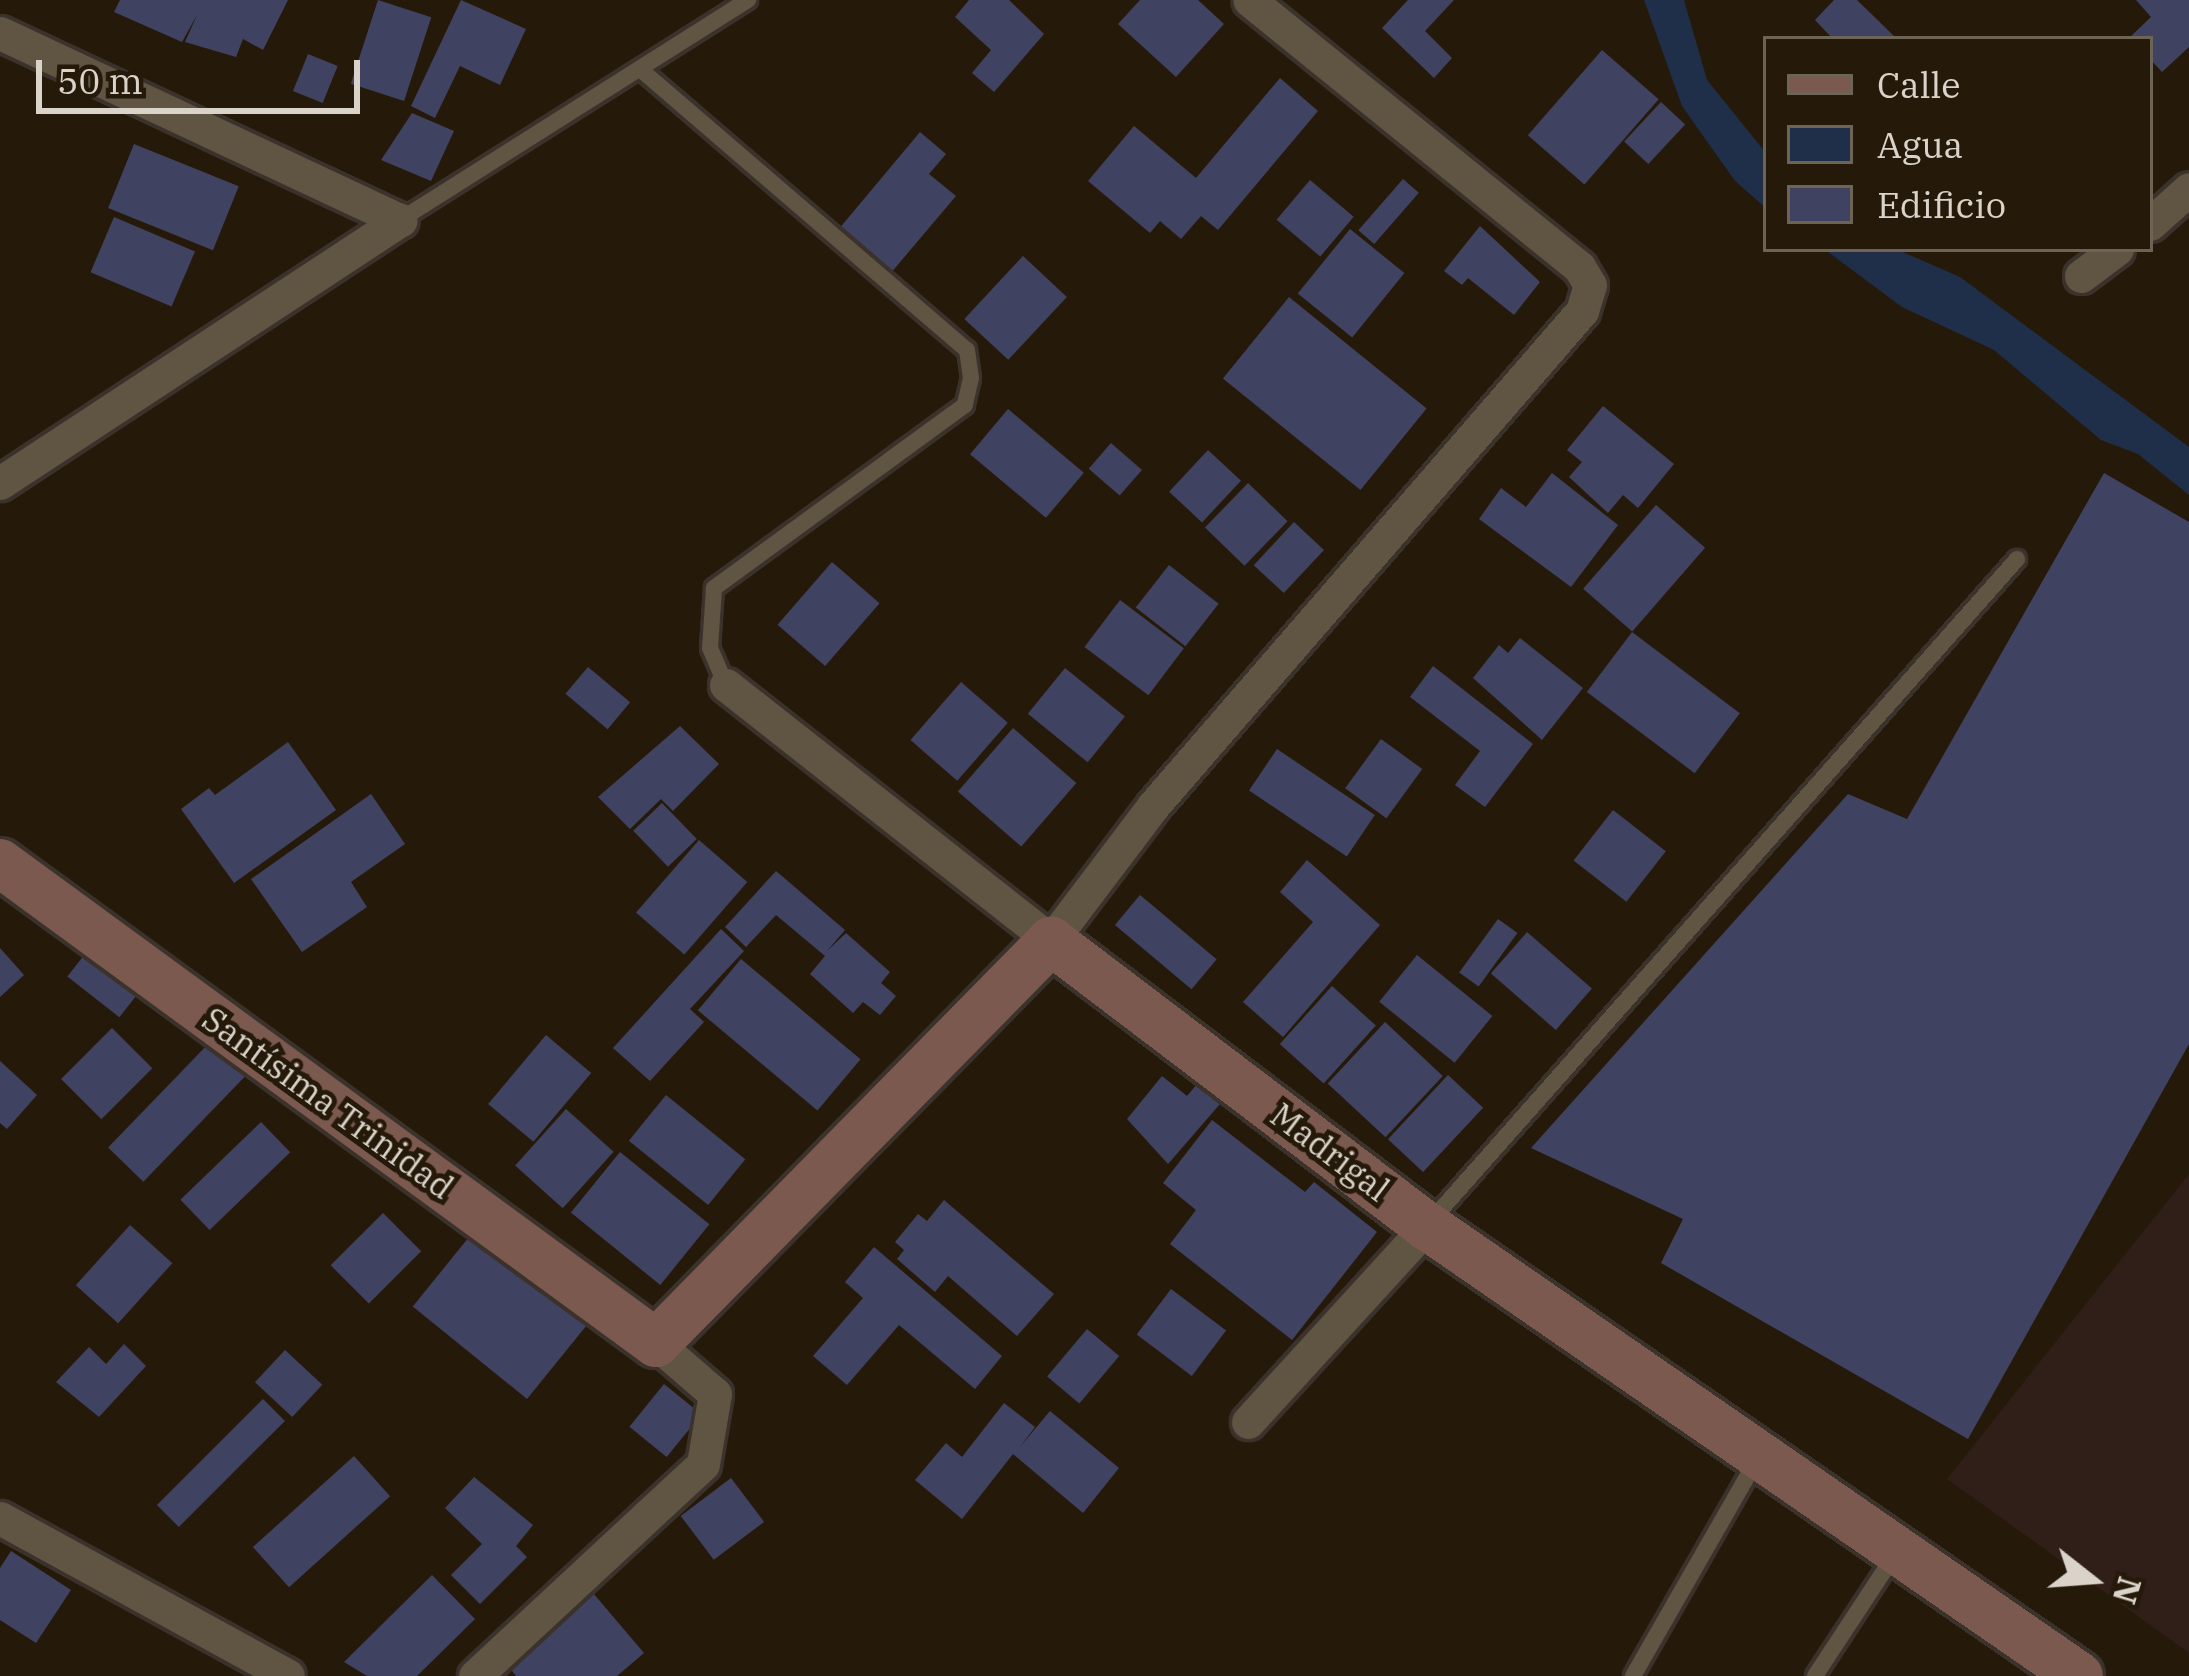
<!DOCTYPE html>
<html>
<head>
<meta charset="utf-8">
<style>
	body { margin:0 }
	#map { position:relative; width:2189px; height:1676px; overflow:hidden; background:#251a0a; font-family:"IBM Plex Serif",serif }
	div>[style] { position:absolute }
	.commercial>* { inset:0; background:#301e19 }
	.water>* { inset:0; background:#1f2e49 }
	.building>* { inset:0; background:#404261; transform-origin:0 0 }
	.roads { filter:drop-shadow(3px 0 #3b322c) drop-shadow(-3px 0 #3b322c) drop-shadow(0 3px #3b322c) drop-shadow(0 -3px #3b322c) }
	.lane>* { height:16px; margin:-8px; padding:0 8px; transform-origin:8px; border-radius:8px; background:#605443 }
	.street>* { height:33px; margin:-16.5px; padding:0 16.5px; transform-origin:16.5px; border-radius:16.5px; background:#605443 }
	.secondary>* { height:48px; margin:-24px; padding:0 24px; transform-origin:24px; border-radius:24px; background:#7c594f }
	span { translate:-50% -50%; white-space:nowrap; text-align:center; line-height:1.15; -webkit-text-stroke:10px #251a0a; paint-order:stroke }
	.street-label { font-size:33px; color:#dad3c9 }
	.legend { position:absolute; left:1763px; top:36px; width:390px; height:216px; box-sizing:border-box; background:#251a0a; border:3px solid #6d6456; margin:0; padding:15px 21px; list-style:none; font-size:36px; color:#dad3c9 }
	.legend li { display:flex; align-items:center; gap:24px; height:60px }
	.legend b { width:60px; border:3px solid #6d6456 }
	.north { position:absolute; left:2033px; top:1520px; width:120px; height:120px; -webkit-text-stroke:9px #251a0a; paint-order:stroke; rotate:107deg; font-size:33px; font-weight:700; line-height:48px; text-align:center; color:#dad3c9 }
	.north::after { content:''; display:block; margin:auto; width:42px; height:54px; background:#dad3c9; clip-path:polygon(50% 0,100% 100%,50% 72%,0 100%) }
	.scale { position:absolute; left:36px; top:60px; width:324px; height:54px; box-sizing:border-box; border:6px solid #dad3c9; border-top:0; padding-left:15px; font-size:36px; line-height:42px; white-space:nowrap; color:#dad3c9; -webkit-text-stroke:9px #251a0a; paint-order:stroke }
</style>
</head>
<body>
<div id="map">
	<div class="commercial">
		<i style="clip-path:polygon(2189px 1174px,2189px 1653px,1947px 1479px)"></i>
	</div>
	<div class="water">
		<i style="clip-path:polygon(1644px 0,1684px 0,1707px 80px,1766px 153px,1766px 208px,1735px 181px,1682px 106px)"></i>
		<i style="clip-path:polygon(1824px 249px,1896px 249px,1960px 277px,2189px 447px,2189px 495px,2138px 454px,2101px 440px,1994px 350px,1902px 307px)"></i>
	</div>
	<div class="building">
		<i style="clip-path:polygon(120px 0,288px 0,263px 50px,243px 39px,236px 57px,185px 42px,197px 15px,182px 42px,114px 12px)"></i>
		<i style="left:378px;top:0;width:56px;height:88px;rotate:18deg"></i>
		<i style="clip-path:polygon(461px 0,526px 29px,500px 85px,460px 66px,435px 118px,411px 106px)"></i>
		<i style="clip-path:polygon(969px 0,1009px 0,1044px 34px,994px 92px,972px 73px,991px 50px,955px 17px)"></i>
		<i style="clip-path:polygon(1140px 0,1198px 0,1224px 24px,1176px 77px,1118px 24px)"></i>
		<i style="clip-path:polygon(1408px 0,1454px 0,1425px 31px,1452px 58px,1434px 78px,1382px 28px)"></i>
		<i style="clip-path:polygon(1834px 0,1857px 0,1897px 39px,1833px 39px,1815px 20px)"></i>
		<i style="clip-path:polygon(2136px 0,2189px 0,2189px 47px,2162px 72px,2150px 59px,2150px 39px,2128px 39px,2151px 17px)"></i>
		<i style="left:1602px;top:50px;width:75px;height:113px;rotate:41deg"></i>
		<i style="left:308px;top:54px;width:32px;height:40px;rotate:22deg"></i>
		<i style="clip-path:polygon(1280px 78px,1318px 111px,1218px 230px,1201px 216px,1181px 239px,1160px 221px,1150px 233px,1088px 181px,1134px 126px,1196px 178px)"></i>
		<i style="left:1661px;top:102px;width:33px;height:54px;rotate:43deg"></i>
		<i style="clip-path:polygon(412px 113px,454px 131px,431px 181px,381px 160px)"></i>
		<i style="clip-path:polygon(920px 132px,946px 154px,929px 174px,956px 196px,890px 274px,838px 230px)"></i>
		<i style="left:134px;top:144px;width:113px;height:69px;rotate:22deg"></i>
		<i style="left:1403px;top:179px;width:21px;height:68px;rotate:41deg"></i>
		<i style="left:1310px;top:180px;width:57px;height:52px;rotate:40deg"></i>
		<i style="left:114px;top:217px;width:88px;height:60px;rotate:23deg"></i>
		<i style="clip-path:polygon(1480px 226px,1540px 282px,1514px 315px,1468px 278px,1462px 285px,1444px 271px)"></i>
		<i style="left:1350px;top:229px;width:70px;height:83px;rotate:39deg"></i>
		<i style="left:1023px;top:256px;width:60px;height:86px;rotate:43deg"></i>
		<i style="left:1289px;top:297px;width:177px;height:105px;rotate:39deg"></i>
		<i style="clip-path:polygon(1603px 406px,1674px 464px,1638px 508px,1623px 495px,1608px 513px,1569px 477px,1582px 462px,1567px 450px)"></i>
		<i style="left:1008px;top:409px;width:99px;height:59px;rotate:40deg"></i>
		<i style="left:1111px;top:443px;width:41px;height:34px;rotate:41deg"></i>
		<i style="left:1208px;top:450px;width:45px;height:57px;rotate:43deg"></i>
		<i style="clip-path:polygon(1552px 473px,1618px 525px,1571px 587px,1479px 519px,1501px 488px,1526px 507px)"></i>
		<i style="clip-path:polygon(2104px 473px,2189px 522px,2189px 1044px,1968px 1439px,1661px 1263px,1683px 1219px,1531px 1148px,1848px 794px,1907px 819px)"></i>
		<i style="left:1248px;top:483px;width:55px;height:62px;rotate:44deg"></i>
		<i style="left:1656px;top:505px;width:65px;height:111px;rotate:41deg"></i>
		<i style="left:1294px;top:522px;width:41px;height:59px;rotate:43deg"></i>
		<i style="left:832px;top:562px;width:63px;height:83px;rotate:41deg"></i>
		<i style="left:1169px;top:565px;width:63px;height:54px;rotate:38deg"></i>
		<i style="left:1120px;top:600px;width:80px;height:59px;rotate:37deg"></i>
		<i style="left:1632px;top:632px;width:135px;height:75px;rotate:37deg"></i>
		<i style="clip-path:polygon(1520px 638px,1583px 688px,1542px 740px,1473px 678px,1499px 645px,1508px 653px)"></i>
		<i style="clip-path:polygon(1433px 666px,1533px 744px,1485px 807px,1455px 785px,1480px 751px,1410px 697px)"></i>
		<i style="left:588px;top:667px;width:55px;height:35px;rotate:40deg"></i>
		<i style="left:1065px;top:668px;width:77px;height:59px;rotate:39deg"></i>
		<i style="left:961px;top:682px;width:62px;height:77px;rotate:41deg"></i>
		<i style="clip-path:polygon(680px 726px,719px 764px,673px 811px,661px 799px,630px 829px,598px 797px)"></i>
		<i style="left:1013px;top:728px;width:84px;height:84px;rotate:41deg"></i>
		<i style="left:1381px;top:739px;width:51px;height:61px;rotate:36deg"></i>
		<i style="clip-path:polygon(288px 742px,336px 810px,234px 883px,181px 809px,209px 788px,215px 795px)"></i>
		<i style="left:1277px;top:749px;width:118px;height:50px;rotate:34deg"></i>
		<i style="clip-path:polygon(371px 794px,405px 844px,351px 882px,367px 907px,302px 952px,251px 879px)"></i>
		<i style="left:662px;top:803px;width:50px;height:40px;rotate:46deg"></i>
		<i style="left:1613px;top:810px;width:67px;height:64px;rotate:38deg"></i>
		<i style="left:699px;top:840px;width:64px;height:96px;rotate:41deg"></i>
		<i style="clip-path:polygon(1307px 860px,1380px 925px,1283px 1037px,1243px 1002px,1313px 922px,1280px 892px)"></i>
		<i style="clip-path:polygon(776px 871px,845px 930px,827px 951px,846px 933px,890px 972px,881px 983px,896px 996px,880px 1015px,863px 1002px,853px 1013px,810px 974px,825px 956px,776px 915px,746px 947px,725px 927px)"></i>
		<i style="left:1140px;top:895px;width:100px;height:39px;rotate:40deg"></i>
		<i style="left:1498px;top:919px;width:24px;height:66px;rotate:36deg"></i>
		<i style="clip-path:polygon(721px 929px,744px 951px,690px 1009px,704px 1022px,650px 1081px,613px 1048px)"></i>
		<i style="left:1527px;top:932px;width:86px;height:55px;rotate:41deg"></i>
		<i style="left:92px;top:945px;width:66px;height:40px;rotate:38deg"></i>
		<i style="clip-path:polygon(0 948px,24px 975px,0 997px)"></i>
		<i style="left:1417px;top:955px;width:97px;height:60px;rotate:39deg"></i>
		<i style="left:741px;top:959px;width:156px;height:67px;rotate:40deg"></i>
		<i style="left:1332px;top:986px;width:59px;height:78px;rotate:42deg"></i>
		<i style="left:1385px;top:1022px;width:79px;height:84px;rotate:43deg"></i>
		<i style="left:112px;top:1028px;width:57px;height:72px;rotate:45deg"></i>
		<i style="left:546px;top:1035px;width:59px;height:90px;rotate:40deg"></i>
		<i style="left:213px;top:1039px;width:49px;height:151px;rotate:44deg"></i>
		<i style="clip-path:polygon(0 1061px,37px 1095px,7px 1129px,0 1123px)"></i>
		<i style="left:1448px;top:1075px;width:48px;height:88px;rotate:43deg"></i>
		<i style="clip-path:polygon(1162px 1076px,1187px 1096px,1197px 1084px,1220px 1104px,1168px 1164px,1127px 1119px)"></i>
		<i style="left:666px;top:1095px;width:102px;height:59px;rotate:39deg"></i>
		<i style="left:566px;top:1109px;width:64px;height:76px;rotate:42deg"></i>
		<i style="clip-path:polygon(1212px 1120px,1305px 1192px,1314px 1182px,1377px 1232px,1292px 1340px,1170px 1244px,1196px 1210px,1163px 1183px)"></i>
		<i style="left:261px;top:1122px;width:42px;height:112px;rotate:46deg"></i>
		<i style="left:620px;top:1152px;width:115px;height:78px;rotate:39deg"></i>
		<i style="clip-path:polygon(944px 1200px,1054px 1294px,1017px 1336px,948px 1276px,935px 1292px,897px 1259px,904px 1250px,895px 1242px,918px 1214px,927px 1221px)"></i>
		<i style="left:383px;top:1213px;width:54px;height:74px;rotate:45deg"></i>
		<i style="left:482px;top:1221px;width:147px;height:110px;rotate:39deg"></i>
		<i style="left:130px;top:1225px;width:57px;height:81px;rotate:42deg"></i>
		<i style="clip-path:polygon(874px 1247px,1002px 1356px,975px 1389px,899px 1325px,847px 1385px,813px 1356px,863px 1298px,845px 1282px)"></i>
		<i style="left:1171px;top:1289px;width:69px;height:57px;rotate:37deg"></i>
		<i style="left:1087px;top:1329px;width:42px;height:62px;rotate:40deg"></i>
		<i style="clip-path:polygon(124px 1344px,146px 1366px,99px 1417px,56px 1382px,89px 1347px,106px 1364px)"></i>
		<i style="left:285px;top:1350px;width:51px;height:44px;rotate:43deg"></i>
		<i style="left:664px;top:1384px;width:48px;height:55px;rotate:39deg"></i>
		<i style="left:263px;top:1399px;width:31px;height:150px;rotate:45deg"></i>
		<i style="clip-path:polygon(1004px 1403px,1035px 1427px,1020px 1447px,1050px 1411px,1119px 1468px,1083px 1513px,1013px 1454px,962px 1519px,915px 1480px,946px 1443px,962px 1457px)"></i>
		<i style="left:354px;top:1456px;width:54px;height:136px;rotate:48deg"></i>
		<i style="clip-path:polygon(474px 1477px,533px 1525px,516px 1546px,527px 1557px,480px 1604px,451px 1575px,482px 1544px,445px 1508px)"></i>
		<i style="left:731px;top:1478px;width:55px;height:63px;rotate:53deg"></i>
		<i style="clip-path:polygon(11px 1551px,71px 1590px,36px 1643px,0 1620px,0 1568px)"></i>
		<i style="clip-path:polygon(432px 1575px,475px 1619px,417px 1676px,367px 1676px,344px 1662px)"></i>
		<i style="clip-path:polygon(593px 1593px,644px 1653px,617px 1676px,516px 1676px,509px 1667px,551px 1630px,546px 1625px)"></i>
	</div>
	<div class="roads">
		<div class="lane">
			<i style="left:640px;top:69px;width:431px;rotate:40.7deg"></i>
			<i style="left:967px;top:350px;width:28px;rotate:82deg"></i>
			<i style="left:971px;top:378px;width:28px;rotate:103deg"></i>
			<i style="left:965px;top:405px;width:311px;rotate:143.9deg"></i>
			<i style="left:714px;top:588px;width:60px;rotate:93.8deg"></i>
			<i style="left:710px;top:648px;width:40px;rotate:66.6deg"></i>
			<i style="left:400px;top:220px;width:412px;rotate:-32.3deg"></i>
			<i style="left:1429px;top:1223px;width:887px;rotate:-48.47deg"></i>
			<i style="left:1633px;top:1676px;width:251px;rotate:-60.2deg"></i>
			<i style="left:1815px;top:1676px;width:149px;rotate:-56.7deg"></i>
		</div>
		<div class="street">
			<i style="left:0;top:33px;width:442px;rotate:25.1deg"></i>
			<i style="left:2150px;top:224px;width:52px;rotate:-41.9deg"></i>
			<i style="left:2081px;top:276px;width:45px;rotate:-36.9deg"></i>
			<i style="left:0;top:483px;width:479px;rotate:-33.3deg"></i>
			<i style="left:726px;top:685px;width:414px;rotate:38.2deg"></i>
			<i style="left:1051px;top:941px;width:169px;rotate:-52.9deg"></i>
			<i style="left:1153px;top:806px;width:655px;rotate:-49.09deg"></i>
			<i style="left:1582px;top:311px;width:27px;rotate:-73deg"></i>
			<i style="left:1590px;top:285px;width:21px;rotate:-121deg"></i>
			<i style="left:1579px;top:267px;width:424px;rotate:-141deg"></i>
			<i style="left:1248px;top:1422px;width:265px;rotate:-47.6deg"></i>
			<i style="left:0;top:1518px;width:328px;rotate:28.7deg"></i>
			<i style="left:475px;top:1676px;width:311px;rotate:-42.9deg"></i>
			<i style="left:703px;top:1464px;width:71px;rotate:-80.3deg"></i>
			<i style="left:715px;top:1394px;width:78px;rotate:-139.2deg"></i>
		</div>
		<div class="secondary">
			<i style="left:0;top:863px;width:813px;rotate:36.19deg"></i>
			<i style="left:656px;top:1343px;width:564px;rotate:-45.5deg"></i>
			<i style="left:1051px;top:941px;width:472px;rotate:37.2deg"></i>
			<i style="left:1427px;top:1226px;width:792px;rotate:34.61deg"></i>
		</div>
	</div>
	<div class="street-label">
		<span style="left:328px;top:1103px;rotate:36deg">Santísima Trinidad</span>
		<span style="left:1330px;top:1152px;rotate:37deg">Madrigal</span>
	</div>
	<ul class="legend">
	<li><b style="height:15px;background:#7c594f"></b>Calle</li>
	<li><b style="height:33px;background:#1f2e49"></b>Agua</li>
	<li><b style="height:33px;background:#404261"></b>Edificio</li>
	</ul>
	<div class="north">N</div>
	<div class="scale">50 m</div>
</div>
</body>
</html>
